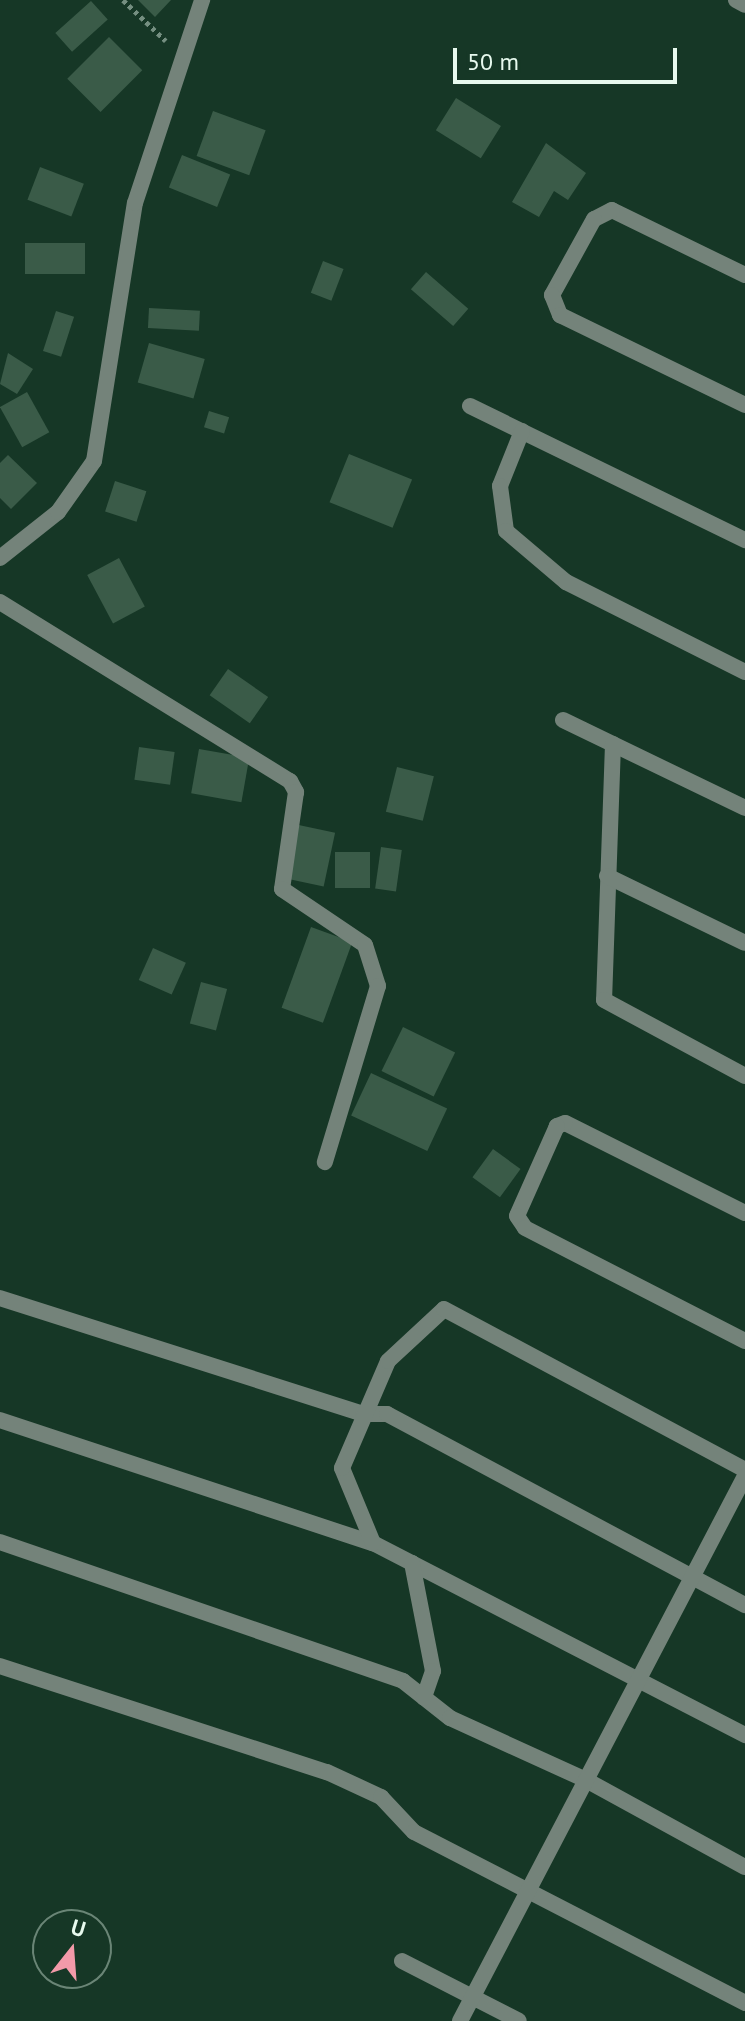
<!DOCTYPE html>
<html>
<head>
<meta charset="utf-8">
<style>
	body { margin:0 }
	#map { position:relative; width:745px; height:2021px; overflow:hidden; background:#163726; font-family:"PT Sans",sans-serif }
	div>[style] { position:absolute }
	.building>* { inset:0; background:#3a5b48; transform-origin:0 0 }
	.path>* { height:5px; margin-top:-2.5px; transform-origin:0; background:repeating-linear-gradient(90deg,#758f81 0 4px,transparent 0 8px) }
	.minor>* { height:16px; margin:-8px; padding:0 8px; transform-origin:8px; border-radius:8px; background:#74837a }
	span { translate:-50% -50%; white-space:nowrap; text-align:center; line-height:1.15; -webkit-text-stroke:6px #163726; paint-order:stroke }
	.north { position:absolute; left:32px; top:1909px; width:80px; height:80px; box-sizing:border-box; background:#163726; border:2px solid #6a8576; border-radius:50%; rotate:17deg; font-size:22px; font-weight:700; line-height:32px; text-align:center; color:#e7f9ee }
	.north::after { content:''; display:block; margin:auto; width:28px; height:36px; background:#f39aa9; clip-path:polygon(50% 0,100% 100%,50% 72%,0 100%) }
	.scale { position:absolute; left:453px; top:48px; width:224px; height:36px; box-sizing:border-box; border:4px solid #e7f9ee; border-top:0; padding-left:10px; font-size:24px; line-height:28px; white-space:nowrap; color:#e7f9ee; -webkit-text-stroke:6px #163726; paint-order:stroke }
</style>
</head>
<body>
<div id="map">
	<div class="building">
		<i style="clip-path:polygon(138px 0,171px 0,155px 17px)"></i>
		<i style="left:91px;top:1px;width:25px;height:48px;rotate:48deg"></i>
		<i style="left:109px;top:37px;width:47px;height:59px;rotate:45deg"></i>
		<i style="left:456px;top:98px;width:53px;height:38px;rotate:32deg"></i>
		<i style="left:213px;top:111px;width:56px;height:48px;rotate:20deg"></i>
		<i style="clip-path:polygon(546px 143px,586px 173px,568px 200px,554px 191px,539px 217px,512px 202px)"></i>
		<i style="left:182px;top:155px;width:52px;height:35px;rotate:22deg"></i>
		<i style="left:40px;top:167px;width:47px;height:35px;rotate:21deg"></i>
		<i style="left:85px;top:243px;width:31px;height:60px;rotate:90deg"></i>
		<i style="left:323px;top:261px;width:22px;height:34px;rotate:21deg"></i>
		<i style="left:426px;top:272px;width:56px;height:23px;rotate:41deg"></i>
		<i style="left:149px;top:308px;width:51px;height:20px;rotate:3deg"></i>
		<i style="left:56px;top:311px;width:19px;height:42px;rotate:18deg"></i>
		<i style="left:149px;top:343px;width:58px;height:41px;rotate:16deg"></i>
		<i style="clip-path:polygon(8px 353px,33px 369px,17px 394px,0 384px)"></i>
		<i style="left:27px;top:392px;width:46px;height:31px;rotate:61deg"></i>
		<i style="left:209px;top:411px;width:21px;height:17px;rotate:17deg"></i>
		<i style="left:349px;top:454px;width:68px;height:52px;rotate:22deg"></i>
		<i style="clip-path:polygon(8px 455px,37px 483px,11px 509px,0 498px,0 463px)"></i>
		<i style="left:115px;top:481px;width:33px;height:32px;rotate:18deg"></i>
		<i style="left:119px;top:558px;width:55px;height:36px;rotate:62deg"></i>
		<i style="left:228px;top:669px;width:49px;height:32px;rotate:35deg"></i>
		<i style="left:139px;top:747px;width:36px;height:33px;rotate:8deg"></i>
		<i style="left:199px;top:749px;width:51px;height:45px;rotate:10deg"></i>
		<i style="left:397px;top:767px;width:38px;height:46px;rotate:14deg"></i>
		<i style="left:294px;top:824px;width:42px;height:55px;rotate:12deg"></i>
		<i style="left:381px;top:847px;width:21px;height:42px;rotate:8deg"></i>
		<i style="left:335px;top:852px;width:35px;height:36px"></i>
		<i style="left:311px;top:927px;width:44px;height:86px;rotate:20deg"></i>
		<i style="left:153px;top:948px;width:36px;height:35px;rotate:24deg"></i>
		<i style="left:201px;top:982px;width:27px;height:43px;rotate:15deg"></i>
		<i style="left:403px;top:1027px;width:58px;height:49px;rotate:26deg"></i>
		<i style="left:371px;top:1073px;width:84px;height:47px;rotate:25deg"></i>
		<i style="left:493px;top:1149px;width:34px;height:35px;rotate:36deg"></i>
	</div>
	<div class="path">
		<i style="left:123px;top:0;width:59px;rotate:43.6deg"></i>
	</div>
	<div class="minor">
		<i style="left:736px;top:0;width:10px;rotate:29deg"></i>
		<i style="left:745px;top:275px;width:148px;rotate:-154deg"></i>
		<i style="left:612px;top:210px;width:20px;rotate:153deg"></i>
		<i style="left:594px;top:219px;width:87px;rotate:118.9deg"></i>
		<i style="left:552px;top:295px;width:22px;rotate:68deg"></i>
		<i style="left:560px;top:315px;width:206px;rotate:25.9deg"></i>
		<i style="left:470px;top:406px;width:306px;rotate:26deg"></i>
		<i style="left:522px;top:431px;width:59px;rotate:111.8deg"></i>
		<i style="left:500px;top:486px;width:45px;rotate:82.4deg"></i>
		<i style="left:506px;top:531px;width:79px;rotate:40.4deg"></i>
		<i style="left:566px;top:582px;width:200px;rotate:26.7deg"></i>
		<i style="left:0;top:558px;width:74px;rotate:-38.4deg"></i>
		<i style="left:58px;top:512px;width:62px;rotate:-54.8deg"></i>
		<i style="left:94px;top:461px;width:261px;rotate:-81deg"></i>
		<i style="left:135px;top:203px;width:214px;rotate:-71.7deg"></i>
		<i style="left:0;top:602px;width:341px;rotate:31.7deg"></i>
		<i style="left:290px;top:781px;width:13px;rotate:61deg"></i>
		<i style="left:296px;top:792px;width:98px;rotate:98.2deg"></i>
		<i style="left:282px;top:889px;width:100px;rotate:34deg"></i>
		<i style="left:365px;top:945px;width:43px;rotate:72.4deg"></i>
		<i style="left:378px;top:986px;width:184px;rotate:106.8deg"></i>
		<i style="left:563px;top:720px;width:202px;rotate:25.8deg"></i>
		<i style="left:613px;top:744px;width:256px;rotate:92deg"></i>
		<i style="left:604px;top:1000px;width:160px;rotate:28.3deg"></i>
		<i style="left:607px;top:876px;width:153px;rotate:25.9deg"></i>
		<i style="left:745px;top:1213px;width:201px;rotate:-153.4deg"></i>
		<i style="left:565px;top:1123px;width:9px;rotate:159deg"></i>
		<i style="left:557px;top:1126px;width:98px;rotate:114deg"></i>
		<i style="left:517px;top:1216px;width:14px;rotate:56deg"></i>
		<i style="left:525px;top:1228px;width:247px;rotate:27.2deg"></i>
		<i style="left:0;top:1298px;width:381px;rotate:17.7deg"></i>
		<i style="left:363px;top:1414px;width:24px"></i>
		<i style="left:387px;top:1414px;width:406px;rotate:28.1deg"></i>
		<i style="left:0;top:1420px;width:393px;rotate:18.3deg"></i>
		<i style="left:373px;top:1543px;width:419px;rotate:27.3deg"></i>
		<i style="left:0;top:1542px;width:426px;rotate:19deg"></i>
		<i style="left:403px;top:1681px;width:60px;rotate:38.2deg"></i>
		<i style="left:450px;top:1718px;width:149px;rotate:24.5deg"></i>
		<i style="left:586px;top:1780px;width:181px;rotate:28.7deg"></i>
		<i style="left:373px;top:1543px;width:81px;rotate:-112.5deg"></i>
		<i style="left:342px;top:1468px;width:116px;rotate:-66.7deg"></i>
		<i style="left:388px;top:1361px;width:76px;rotate:-42.9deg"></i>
		<i style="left:444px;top:1309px;width:341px;rotate:28.1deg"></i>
		<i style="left:412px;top:1563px;width:110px;rotate:79deg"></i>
		<i style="left:433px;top:1671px;width:28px;rotate:109deg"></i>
		<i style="left:0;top:1666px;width:344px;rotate:18deg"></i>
		<i style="left:327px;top:1772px;width:60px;rotate:24.8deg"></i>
		<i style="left:381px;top:1797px;width:48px;rotate:46.7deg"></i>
		<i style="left:414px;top:1832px;width:373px;rotate:27.3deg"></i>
		<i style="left:402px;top:1961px;width:131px;rotate:27.1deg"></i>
		<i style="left:460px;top:2021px;width:615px;rotate:-62.39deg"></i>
	</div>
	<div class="north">U</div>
	<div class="scale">50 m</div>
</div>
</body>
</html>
